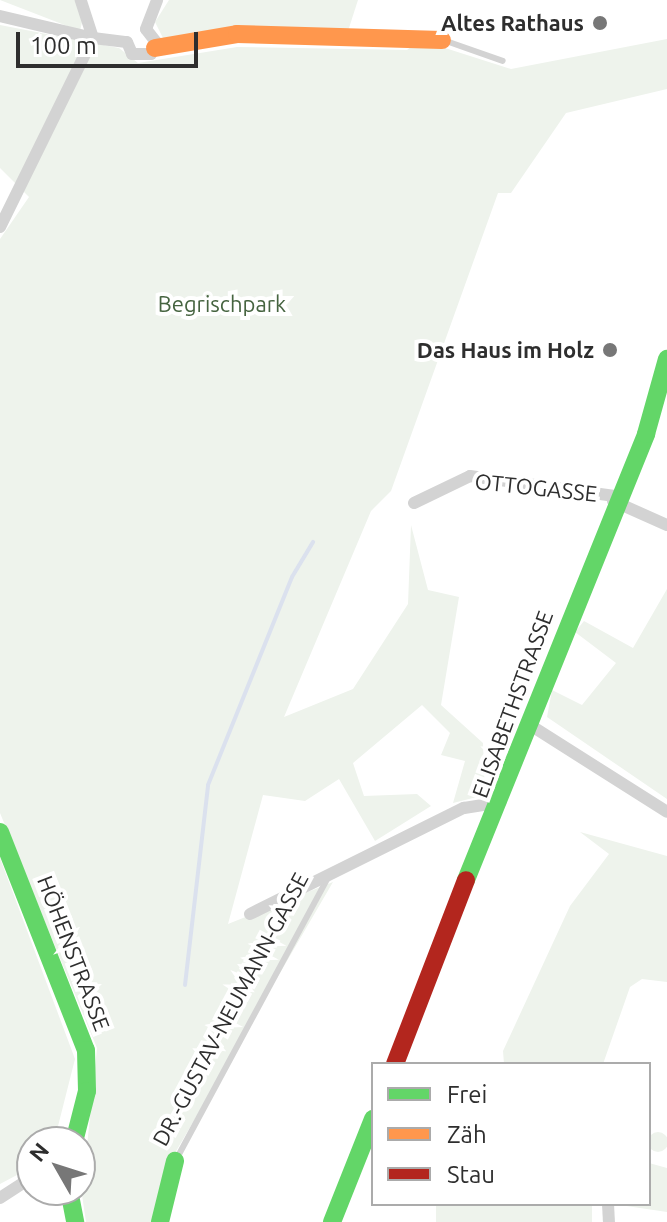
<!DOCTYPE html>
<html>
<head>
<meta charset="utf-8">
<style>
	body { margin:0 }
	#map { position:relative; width:667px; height:1222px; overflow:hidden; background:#fff; font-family:Ubuntu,sans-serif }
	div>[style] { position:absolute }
	.green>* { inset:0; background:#eef3ec; transform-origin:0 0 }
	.round { border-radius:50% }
	.stream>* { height:4px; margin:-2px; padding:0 2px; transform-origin:2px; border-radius:2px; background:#dbe1ee }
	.lane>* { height:6px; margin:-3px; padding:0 3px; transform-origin:3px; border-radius:3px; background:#d3d3d3 }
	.street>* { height:12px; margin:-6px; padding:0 6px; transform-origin:6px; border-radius:6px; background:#d3d3d3 }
	.fast>* { height:18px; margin:-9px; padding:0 9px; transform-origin:9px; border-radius:9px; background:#63d668 }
	.slow>* { height:18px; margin:-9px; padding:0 9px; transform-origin:9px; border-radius:9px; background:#ff974d }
	.jam>* { height:18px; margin:-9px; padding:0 9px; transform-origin:9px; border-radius:9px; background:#b3261e }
	.dots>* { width:22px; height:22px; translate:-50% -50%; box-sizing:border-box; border:4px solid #fff; border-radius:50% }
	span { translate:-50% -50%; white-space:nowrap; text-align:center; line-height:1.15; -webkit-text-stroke:8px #fff; paint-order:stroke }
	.poi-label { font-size:22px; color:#2e2e2e; font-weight:700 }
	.right { translate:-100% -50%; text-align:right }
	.park-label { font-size:22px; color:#466440 }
	.street-label { font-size:22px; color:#2e2e2e }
	.legend { position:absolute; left:371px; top:1062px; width:280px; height:144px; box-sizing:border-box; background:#fff; border:2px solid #ababab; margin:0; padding:10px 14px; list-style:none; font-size:24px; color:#2e2e2e }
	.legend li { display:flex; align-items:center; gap:16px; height:40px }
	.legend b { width:40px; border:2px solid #ababab }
	.north { position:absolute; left:16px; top:1126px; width:80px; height:80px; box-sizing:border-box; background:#fff; border:2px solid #ababab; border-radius:50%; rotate:309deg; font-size:22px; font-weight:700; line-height:32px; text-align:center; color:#2e2e2e }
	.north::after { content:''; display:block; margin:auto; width:28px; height:36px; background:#777; clip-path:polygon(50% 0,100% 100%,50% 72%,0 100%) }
	.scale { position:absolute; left:16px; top:32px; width:182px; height:36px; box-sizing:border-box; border:4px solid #2e2e2e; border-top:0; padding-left:10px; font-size:24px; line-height:28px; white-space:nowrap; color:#2e2e2e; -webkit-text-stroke:6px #fff; paint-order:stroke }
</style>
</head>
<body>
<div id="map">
	<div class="green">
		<i style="clip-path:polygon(0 0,78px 0,85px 9px,80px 31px)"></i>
		<i style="clip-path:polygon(169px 0,358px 0,348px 31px,165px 42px,155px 22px)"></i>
		<i style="clip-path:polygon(0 25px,119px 48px,138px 63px,237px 47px,407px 50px,420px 40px,511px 69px,667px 39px,667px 89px,566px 113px,511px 193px,498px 193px,391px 491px,371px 511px,284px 717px,353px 689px,408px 604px,411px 525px,428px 590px,459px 597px,441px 705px,483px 743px,485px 795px,453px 803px,465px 761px,441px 755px,450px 733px,422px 705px,353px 763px,364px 796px,417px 794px,431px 806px,375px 841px,339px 779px,305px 801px,263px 795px,228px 924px,333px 882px,168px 1165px,153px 1222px,86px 1222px,82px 1195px,97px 1048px,0 813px,0 239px,29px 197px,0 168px)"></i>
		<i style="clip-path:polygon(667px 589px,667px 799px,547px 717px,552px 690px,582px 705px,616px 663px,575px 632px,584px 621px,633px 648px)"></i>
		<i style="clip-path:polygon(580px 832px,667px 856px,667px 982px,642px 979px,630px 987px,603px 1064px,504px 1064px,503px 1051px,570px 906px,609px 854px)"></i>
		<i style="clip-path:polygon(0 858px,75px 1059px,54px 1142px,32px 1142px,32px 1167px,0 1184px)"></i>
		<i class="round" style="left:648px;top:1132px;width:20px;height:20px"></i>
		<i style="clip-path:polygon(649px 1163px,667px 1168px,667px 1212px,613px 1204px,649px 1204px)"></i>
		<i style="left:436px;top:1204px;width:156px;height:19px"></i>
	</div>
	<div class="stream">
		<i style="left:185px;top:985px;width:201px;rotate:-83.4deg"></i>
		<i style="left:208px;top:785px;width:224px;rotate:-68deg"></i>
		<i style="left:292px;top:577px;width:41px;rotate:-59deg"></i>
	</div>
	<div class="lane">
		<i style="left:446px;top:41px;width:60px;rotate:19.3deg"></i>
		<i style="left:177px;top:1158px;width:317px;rotate:-61.7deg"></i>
	</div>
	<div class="street">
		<i style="left:0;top:16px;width:96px;rotate:13.3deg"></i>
		<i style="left:93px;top:38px;width:40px;rotate:-108deg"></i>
		<i style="left:146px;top:29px;width:31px;rotate:-69deg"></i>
		<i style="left:127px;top:42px;width:13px;rotate:67deg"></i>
		<i style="left:132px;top:54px;width:19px"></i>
		<i style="left:151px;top:54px;width:13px;rotate:-67deg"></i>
		<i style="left:156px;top:42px;width:16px;rotate:-128deg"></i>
		<i style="left:0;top:227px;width:211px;rotate:-63.8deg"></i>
		<i style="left:93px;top:38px;width:34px;rotate:7deg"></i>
		<i style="left:613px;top:501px;width:59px;rotate:24deg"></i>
		<i style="left:414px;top:503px;width:62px;rotate:-25.7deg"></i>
		<i style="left:470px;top:476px;width:146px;rotate:7.9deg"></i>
		<i style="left:530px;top:725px;width:162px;rotate:32.4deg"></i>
		<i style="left:250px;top:914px;width:239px;rotate:-26.4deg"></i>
		<i style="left:464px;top:808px;width:37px;rotate:-9deg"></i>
		<i style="left:0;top:1198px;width:38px;rotate:-33deg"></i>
		<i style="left:608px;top:1204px;width:18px;rotate:87deg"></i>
	</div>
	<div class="fast">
		<i style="left:0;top:832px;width:234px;rotate:68.5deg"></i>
		<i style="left:86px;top:1050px;width:41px;rotate:88.6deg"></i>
		<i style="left:87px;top:1091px;width:53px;rotate:104.3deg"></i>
		<i style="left:466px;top:880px;width:481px;rotate:-68deg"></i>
		<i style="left:646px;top:434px;width:78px;rotate:-74.4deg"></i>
		<i style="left:69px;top:1190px;width:33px;rotate:79deg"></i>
		<i style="left:160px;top:1222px;width:63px;rotate:-76.2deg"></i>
		<i style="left:332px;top:1222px;width:111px;rotate:-68.3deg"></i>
	</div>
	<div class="slow">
		<i style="left:155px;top:48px;width:83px;rotate:-9.7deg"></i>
		<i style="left:237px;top:34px;width:205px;rotate:1.7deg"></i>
	</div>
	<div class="jam">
		<i style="left:395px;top:1064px;width:197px;rotate:-68.9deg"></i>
	</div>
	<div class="dots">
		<i style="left:600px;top:23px;background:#777"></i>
		<i style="left:610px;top:350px;background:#777"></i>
	</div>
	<div class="poi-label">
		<span class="right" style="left:584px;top:23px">Altes Rathaus</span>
		<span class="right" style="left:594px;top:350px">Das Haus im Holz</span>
	</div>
	<div class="park-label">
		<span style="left:222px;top:304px">Begrischpark</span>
	</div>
	<div class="street-label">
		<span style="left:536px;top:487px;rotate:6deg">OTTOGASSE</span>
		<span style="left:512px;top:704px;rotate:-70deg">ELISABETHSTRASSE</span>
		<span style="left:74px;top:953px;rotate:69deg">HÖHENSTRASSE</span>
		<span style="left:230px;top:1009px;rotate:-62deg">DR.-GUSTAV-NEUMANN-GASSE</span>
	</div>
	<ul class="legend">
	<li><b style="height:10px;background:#63d668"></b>Frei</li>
	<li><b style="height:10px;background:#ff974d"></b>Zäh</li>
	<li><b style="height:10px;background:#b3261e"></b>Stau</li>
	</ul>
	<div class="north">N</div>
	<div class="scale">100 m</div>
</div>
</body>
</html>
